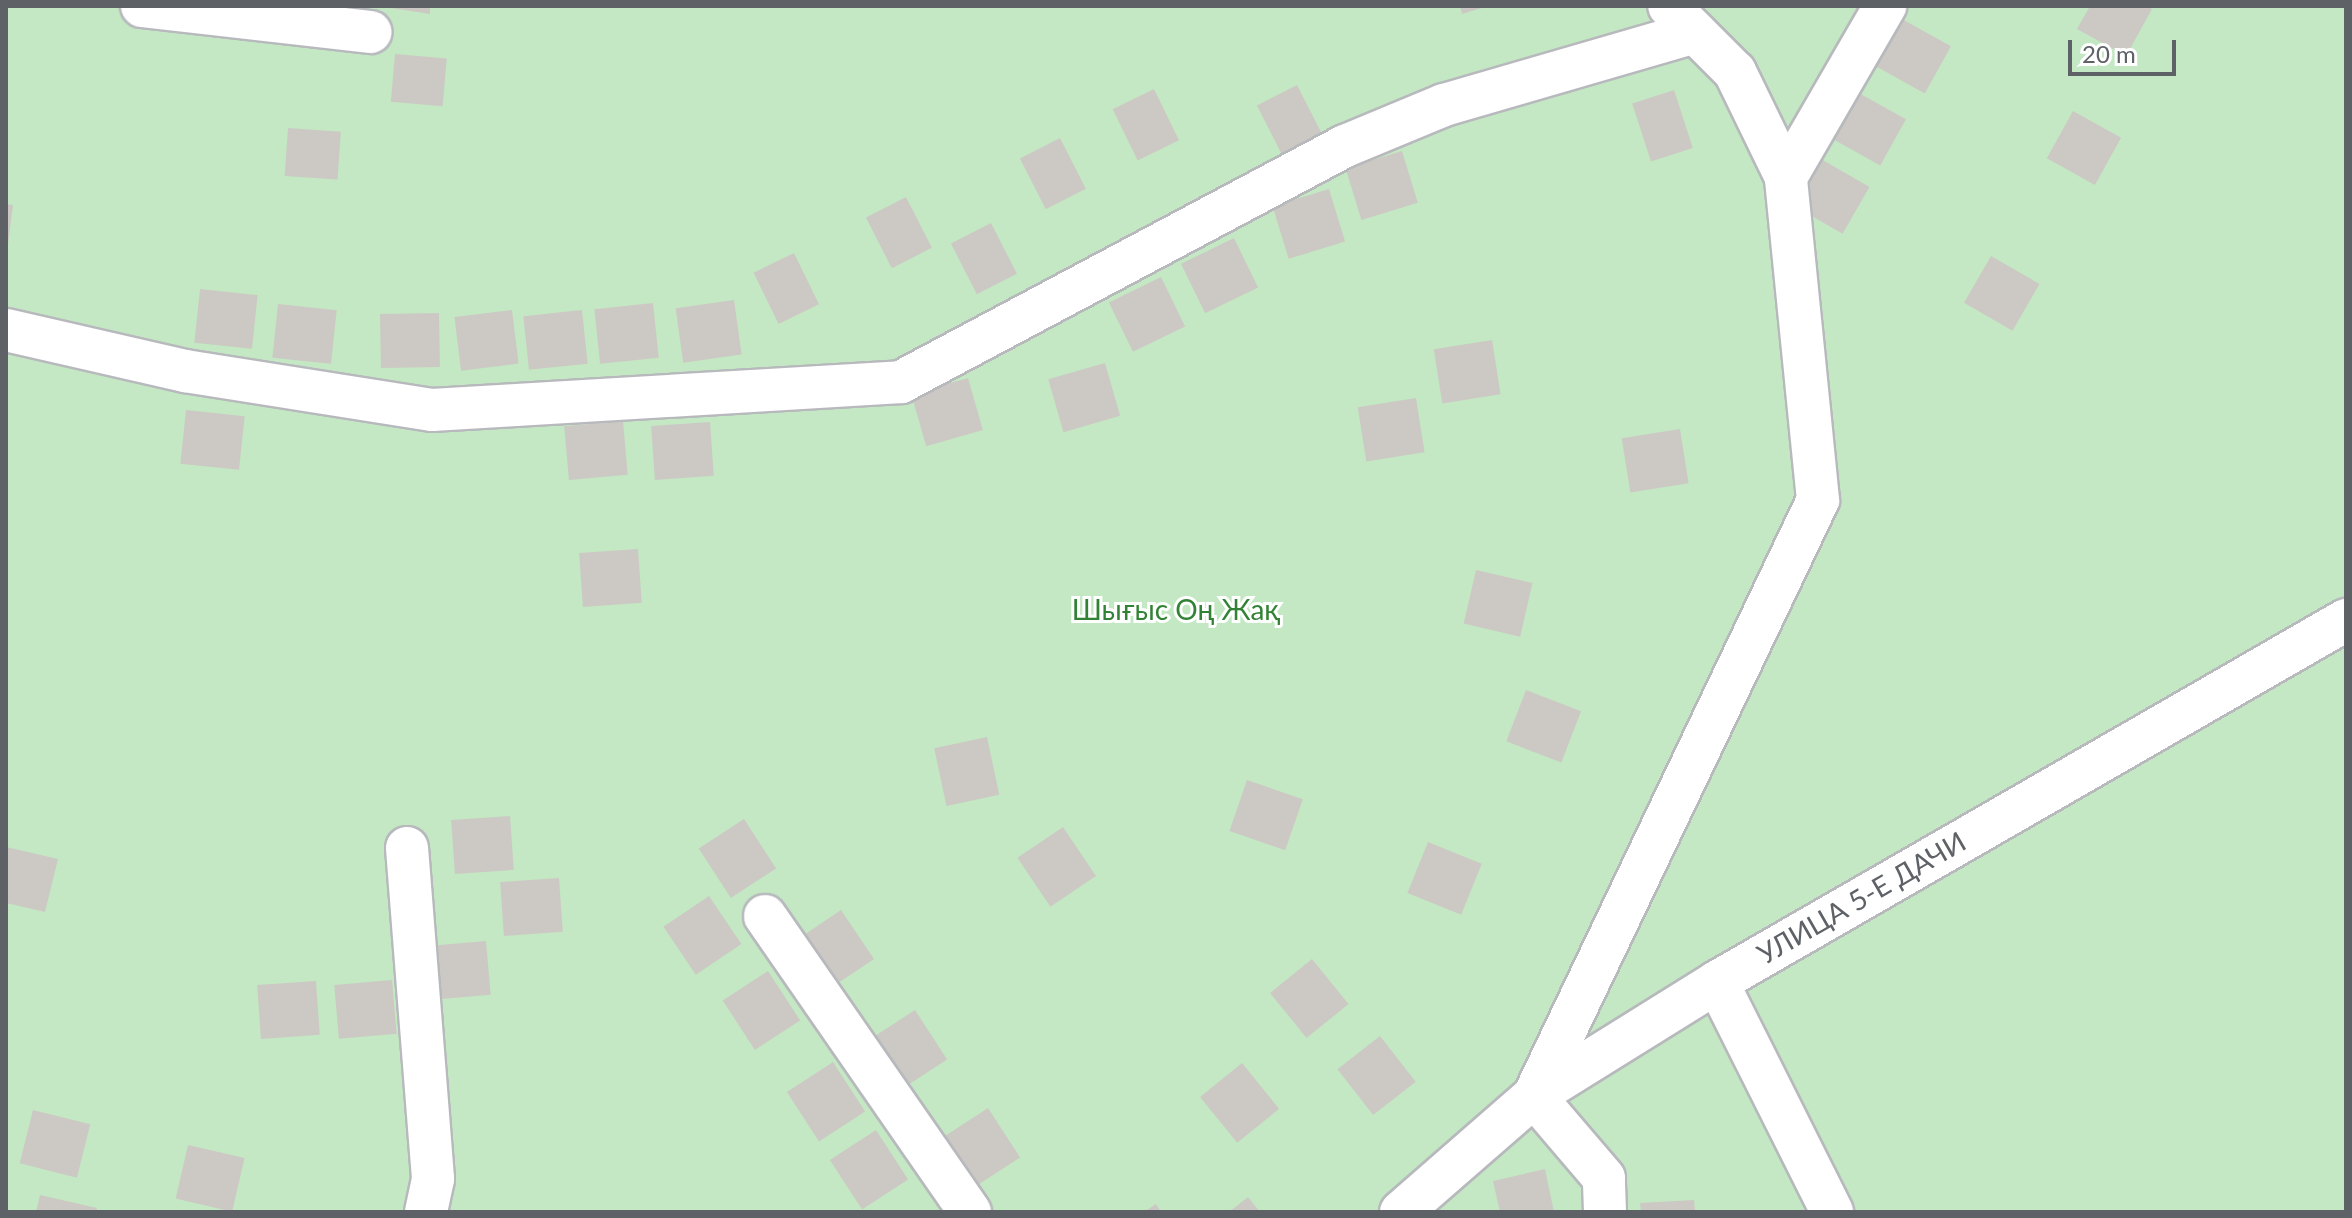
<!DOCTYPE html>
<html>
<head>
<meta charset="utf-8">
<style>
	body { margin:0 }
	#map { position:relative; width:2352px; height:1218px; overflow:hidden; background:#f1eee7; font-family:Lato,sans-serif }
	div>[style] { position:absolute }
	.green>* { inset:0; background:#c4e8c3; transform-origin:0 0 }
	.building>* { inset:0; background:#ccc9c4; transform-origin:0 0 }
	.roads { filter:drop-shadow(2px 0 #b7b9bd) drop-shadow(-2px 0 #b7b9bd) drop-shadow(0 2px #b7b9bd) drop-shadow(0 -2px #b7b9bd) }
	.minor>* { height:42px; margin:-21px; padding:0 21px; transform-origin:21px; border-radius:21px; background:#fff }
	span { translate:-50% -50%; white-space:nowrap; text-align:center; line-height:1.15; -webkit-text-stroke:6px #fff; paint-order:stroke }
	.park-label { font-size:28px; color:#328235 }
	.street-label { font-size:28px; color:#5e6267 }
	.frame { position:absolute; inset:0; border:8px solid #5e6267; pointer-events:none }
	.scale { position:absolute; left:2068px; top:40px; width:108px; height:36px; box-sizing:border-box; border:4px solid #5e6267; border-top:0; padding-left:10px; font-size:24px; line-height:28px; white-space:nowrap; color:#5e6267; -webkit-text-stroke:6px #fff; paint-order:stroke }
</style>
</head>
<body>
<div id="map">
	<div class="green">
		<i style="left:6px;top:6px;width:2340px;height:1206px"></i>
	</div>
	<div class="building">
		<i style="clip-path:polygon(378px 6px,430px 6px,430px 14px)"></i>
		<i style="clip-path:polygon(1460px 6px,1485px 6px,1485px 7px,1462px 14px)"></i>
		<i style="clip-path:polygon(2090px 6px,2146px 6px,2152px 9px,2126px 56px,2077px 29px)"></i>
		<i style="left:1902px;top:19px;width:56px;height:54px;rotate:29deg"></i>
		<i style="left:395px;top:54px;width:52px;height:48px;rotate:5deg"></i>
		<i style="left:1297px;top:85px;width:57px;height:45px;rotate:63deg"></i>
		<i style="left:1154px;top:89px;width:57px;height:46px;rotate:64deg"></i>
		<i style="left:1674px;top:90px;width:61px;height:44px;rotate:72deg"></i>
		<i style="left:1857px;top:92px;width:56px;height:53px;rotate:29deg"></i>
		<i style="left:2073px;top:111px;width:55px;height:54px;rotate:29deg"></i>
		<i style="left:288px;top:128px;width:53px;height:48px;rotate:4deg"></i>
		<i style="left:1060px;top:138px;width:57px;height:45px;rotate:63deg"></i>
		<i style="left:1402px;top:151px;width:54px;height:59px;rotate:73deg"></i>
		<i style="left:1821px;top:159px;width:56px;height:54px;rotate:30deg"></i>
		<i style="left:1329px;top:189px;width:55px;height:59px;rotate:73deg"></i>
		<i style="left:906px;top:197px;width:57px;height:45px;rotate:63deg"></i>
		<i style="clip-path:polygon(6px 204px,13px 205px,8px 244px,6px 244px)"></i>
		<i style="left:991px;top:223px;width:57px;height:45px;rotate:63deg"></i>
		<i style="left:1234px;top:238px;width:55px;height:59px;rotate:64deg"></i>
		<i style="left:794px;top:253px;width:57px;height:45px;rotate:64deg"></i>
		<i style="left:1991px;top:256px;width:56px;height:54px;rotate:30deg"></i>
		<i style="left:1161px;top:277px;width:55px;height:58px;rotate:64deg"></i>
		<i style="left:200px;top:289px;width:58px;height:54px;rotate:6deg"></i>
		<i style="left:734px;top:300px;width:55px;height:59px;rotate:82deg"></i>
		<i style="left:653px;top:303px;width:55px;height:59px;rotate:84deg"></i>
		<i style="left:278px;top:304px;width:59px;height:54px;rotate:6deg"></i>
		<i style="left:512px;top:310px;width:54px;height:58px;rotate:83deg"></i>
		<i style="left:582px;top:310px;width:54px;height:59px;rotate:84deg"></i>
		<i style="left:439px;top:313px;width:54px;height:59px;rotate:89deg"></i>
		<i style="left:1492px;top:340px;width:55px;height:59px;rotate:81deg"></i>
		<i style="left:1105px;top:363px;width:55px;height:59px;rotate:74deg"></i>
		<i style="left:968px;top:378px;width:54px;height:59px;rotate:74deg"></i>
		<i style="left:1416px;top:398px;width:55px;height:59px;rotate:81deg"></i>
		<i style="left:186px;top:410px;width:59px;height:54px;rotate:6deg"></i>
		<i style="left:623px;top:421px;width:54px;height:59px;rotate:85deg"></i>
		<i style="left:710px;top:422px;width:54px;height:59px;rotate:86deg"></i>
		<i style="left:1680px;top:429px;width:55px;height:59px;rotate:81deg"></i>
		<i style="left:638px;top:549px;width:54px;height:59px;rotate:86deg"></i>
		<i style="left:1476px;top:570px;width:58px;height:55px;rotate:13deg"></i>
		<i style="left:1526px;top:690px;width:59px;height:55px;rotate:21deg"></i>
		<i style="left:987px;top:737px;width:59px;height:54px;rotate:78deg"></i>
		<i style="left:1247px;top:780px;width:59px;height:54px;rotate:19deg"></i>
		<i style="left:510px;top:816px;width:54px;height:59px;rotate:86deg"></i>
		<i style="left:744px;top:819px;width:59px;height:54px;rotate:57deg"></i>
		<i style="left:1063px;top:827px;width:59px;height:55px;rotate:56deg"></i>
		<i style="left:1428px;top:842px;width:58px;height:55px;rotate:22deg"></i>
		<i style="clip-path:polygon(6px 847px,58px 859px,45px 912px,6px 903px)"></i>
		<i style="left:559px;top:878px;width:54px;height:59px;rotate:86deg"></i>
		<i style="left:709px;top:896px;width:58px;height:55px;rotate:56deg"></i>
		<i style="left:841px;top:910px;width:59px;height:54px;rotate:56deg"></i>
		<i style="left:486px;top:941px;width:54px;height:58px;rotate:85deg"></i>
		<i style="left:1312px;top:959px;width:58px;height:54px;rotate:51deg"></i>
		<i style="left:768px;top:971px;width:59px;height:54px;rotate:57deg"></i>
		<i style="left:392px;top:980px;width:54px;height:58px;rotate:85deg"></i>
		<i style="left:316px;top:981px;width:54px;height:59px;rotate:86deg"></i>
		<i style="left:915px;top:1010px;width:59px;height:55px;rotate:57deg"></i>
		<i style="left:1380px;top:1036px;width:58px;height:54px;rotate:52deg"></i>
		<i style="left:833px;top:1062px;width:59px;height:55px;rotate:57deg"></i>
		<i style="left:1242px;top:1063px;width:59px;height:54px;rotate:51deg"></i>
		<i style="left:988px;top:1108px;width:59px;height:55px;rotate:57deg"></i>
		<i style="left:33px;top:1110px;width:59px;height:55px;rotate:14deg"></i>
		<i style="left:876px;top:1130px;width:59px;height:55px;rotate:57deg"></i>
		<i style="left:188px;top:1145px;width:58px;height:55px;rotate:13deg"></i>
		<i style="clip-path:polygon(1545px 1169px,1554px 1212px,1500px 1212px,1493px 1181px)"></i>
		<i style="clip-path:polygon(40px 1195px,97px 1208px,96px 1212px,36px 1212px)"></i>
		<i style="clip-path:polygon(1248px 1197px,1260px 1212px,1229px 1212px)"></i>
		<i style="clip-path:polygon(1694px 1200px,1695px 1212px,1641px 1212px,1640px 1203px)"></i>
		<i style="clip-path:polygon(1156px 1204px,1161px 1212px,1144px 1212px)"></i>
	</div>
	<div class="roads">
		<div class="minor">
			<i style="left:142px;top:6px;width:230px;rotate:6.5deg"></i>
			<i style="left:1786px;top:177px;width:198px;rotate:-59.9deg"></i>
			<i style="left:6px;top:330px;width:184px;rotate:12.9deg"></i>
			<i style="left:185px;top:371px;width:250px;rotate:9deg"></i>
			<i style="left:432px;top:410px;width:470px;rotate:-3.4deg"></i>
			<i style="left:901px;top:382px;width:503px;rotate:-27.99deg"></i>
			<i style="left:1345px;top:146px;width:107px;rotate:-22.5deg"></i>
			<i style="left:1444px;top:105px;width:261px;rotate:-16.2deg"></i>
			<i style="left:407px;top:848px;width:332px;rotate:85.5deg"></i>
			<i style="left:433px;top:1179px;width:34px;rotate:102deg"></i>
			<i style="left:765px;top:916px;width:360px;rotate:55.3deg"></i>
			<i style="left:1717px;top:982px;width:257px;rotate:63.4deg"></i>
			<i style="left:1401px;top:1212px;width:176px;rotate:-41.1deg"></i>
			<i style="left:1534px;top:1096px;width:216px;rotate:-31.9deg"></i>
			<i style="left:1717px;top:982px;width:726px;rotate:-29.92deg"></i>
			<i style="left:1605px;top:1212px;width:34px;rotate:-92deg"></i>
			<i style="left:1604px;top:1178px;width:108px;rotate:-130.5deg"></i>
			<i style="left:1534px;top:1096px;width:660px;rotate:-64.52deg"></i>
			<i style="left:1818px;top:500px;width:325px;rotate:-95.7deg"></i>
			<i style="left:1786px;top:177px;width:117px;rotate:-115.9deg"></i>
			<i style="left:1735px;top:72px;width:93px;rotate:-135deg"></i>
		</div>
	</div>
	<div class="park-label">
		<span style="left:1176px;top:609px">Шығыс Оң Жақ</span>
	</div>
	<div class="street-label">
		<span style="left:1861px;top:897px;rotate:-30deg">УЛИЦА 5-Е ДАЧИ</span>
	</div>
	<div class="frame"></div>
	<div class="scale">20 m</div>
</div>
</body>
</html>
